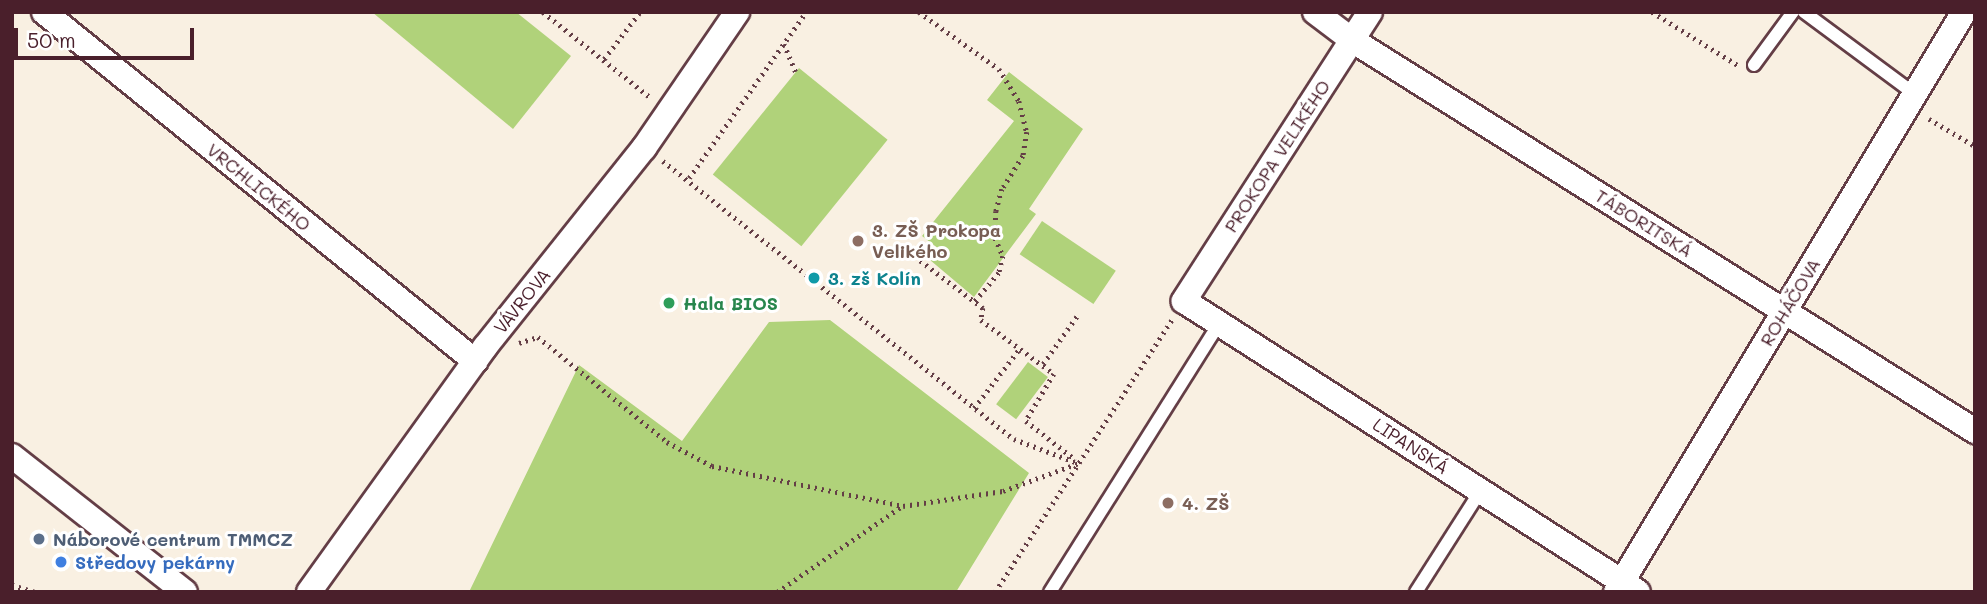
<!DOCTYPE html>
<html>
<head>
<meta charset="utf-8">
<style>
	body { margin:0 }
	#map { position:relative; width:1987px; height:604px; overflow:hidden; background:#f9f0e2; font-family:Mali,sans-serif }
	div>[style] { position:absolute }
	.green>* { inset:0; background:#b0d27a; transform-origin:0 0 }
	.path>* { height:4.5px; margin-top:-2.25px; transform-origin:0; background:repeating-linear-gradient(90deg,#643e46 0 2px,transparent 0 7px) }
	.roads { filter:drop-shadow(2px 0 #643e46) drop-shadow(-2px 0 #643e46) drop-shadow(0 2px #643e46) drop-shadow(0 -2px #643e46) }
	.lane>* { height:12px; margin:-6px; padding:0 6px; transform-origin:6px; border-radius:6px; background:#fff }
	.street>* { height:24px; margin:-12px; padding:0 12px; transform-origin:12px; border-radius:12px; background:#fff }
	.dots>* { width:19px; height:19px; translate:-50% -50%; box-sizing:border-box; border:4px solid #fff; border-radius:50% }
	span { translate:-50% -50%; white-space:nowrap; text-align:center; line-height:1.15; -webkit-text-stroke:6px #fff; paint-order:stroke }
	.street-label { font-size:18px; color:#4a1f2b }
	.education-label { font-size:18px; color:#785e54; font-weight:700 }
	.left { translate:0 -50%; text-align:left }
	.culture-label { font-size:18px; color:#0d838f; font-weight:700 }
	.leisure-label { font-size:18px; color:#27864d; font-weight:700 }
	.service-label { font-size:18px; color:#4e5e75; font-weight:700 }
	.shop-label { font-size:18px; color:#366cbe; font-weight:700 }
	.frame { position:absolute; inset:0; border:14px solid #4a1f2b; pointer-events:none }
	.scale { position:absolute; left:14px; top:28px; width:180px; height:32px; box-sizing:border-box; border:4px solid #4a1f2b; border-top:0; padding-left:9px; font-size:21px; line-height:24px; white-space:nowrap; color:#4a1f2b; -webkit-text-stroke:5px #fff; paint-order:stroke }
</style>
</head>
<body>
<div id="map">
	<div class="green">
		<i style="clip-path:polygon(372px 12px,516px 12px,571px 56px,513px 129px)"></i>
		<i style="left:799px;top:68px;width:114px;height:137px;rotate:39deg"></i>
		<i style="clip-path:polygon(1009px 72px,1083px 129px,1029px 209px,1036px 214px,974px 297px,930px 260px,939px 249px,922px 236px,1014px 121px,987px 100px)"></i>
		<i style="left:1042px;top:221px;width:89px;height:40px;rotate:34deg"></i>
		<i style="clip-path:polygon(830px 320px,1029px 473px,956px 592px,469px 592px,579px 365px,682px 441px,769px 322px)"></i>
		<i style="left:1028px;top:362px;width:25px;height:53px;rotate:37deg"></i>
	</div>
	<div class="path">
		<i style="left:543px;top:12px;width:137px;rotate:38.5deg"></i>
		<i style="left:919px;top:12px;width:98px;rotate:35.5deg"></i>
		<i style="left:999px;top:69px;width:38px;rotate:58deg"></i>
		<i style="left:1019px;top:101px;width:32px;rotate:76deg"></i>
		<i style="left:1027px;top:132px;width:24px;rotate:99deg"></i>
		<i style="left:1023px;top:156px;width:39px;rotate:122deg"></i>
		<i style="left:1002px;top:189px;width:23px;rotate:105deg"></i>
		<i style="left:996px;top:211px;width:27px;rotate:92deg"></i>
		<i style="left:995px;top:238px;width:20px;rotate:66deg"></i>
		<i style="left:1003px;top:256px;width:17px;rotate:103deg"></i>
		<i style="left:999px;top:273px;width:38px;rotate:130deg"></i>
		<i style="left:1652px;top:12px;width:102px;rotate:31.8deg"></i>
		<i style="left:784px;top:44px;width:30px;rotate:67deg"></i>
		<i style="left:604px;top:59px;width:59px;rotate:-52.5deg"></i>
		<i style="left:1929px;top:119px;width:53px;rotate:30.4deg"></i>
		<i style="left:663px;top:161px;width:448px;rotate:38.4deg"></i>
		<i style="left:1014px;top:439px;width:68px;rotate:20.6deg"></i>
		<i style="left:689px;top:178px;width:203px;rotate:-54.8deg"></i>
		<i style="left:909px;top:252px;width:93px;rotate:37.1deg"></i>
		<i style="left:983px;top:308px;width:12px;rotate:99deg"></i>
		<i style="left:981px;top:320px;width:91px;rotate:36.5deg"></i>
		<i style="left:1054px;top:374px;width:55px;rotate:120.8deg"></i>
		<i style="left:1026px;top:421px;width:63px;rotate:38deg"></i>
		<i style="left:519px;top:343px;width:20px;rotate:-18deg"></i>
		<i style="left:538px;top:337px;width:166px;rotate:39.1deg"></i>
		<i style="left:667px;top:442px;width:51px;rotate:28.1deg"></i>
		<i style="left:712px;top:466px;width:195px;rotate:11.8deg"></i>
		<i style="left:903px;top:506px;width:101px;rotate:-8.5deg"></i>
		<i style="left:1003px;top:491px;width:81px;rotate:-20.2deg"></i>
		<i style="left:1043px;top:364px;width:59px;rotate:-54.7deg"></i>
		<i style="left:974px;top:408px;width:76px;rotate:-52.5deg"></i>
		<i style="left:12px;top:585px;width:24px;rotate:17deg"></i>
		<i style="left:777px;top:592px;width:152px;rotate:-34.5deg"></i>
		<i style="left:995px;top:592px;width:325px;rotate:-57deg"></i>
	</div>
	<div class="roads">
		<div class="lane">
			<i style="left:1804px;top:12px;width:138px;rotate:36.5deg"></i>
			<i style="left:1754px;top:65px;width:66px;rotate:-53.7deg"></i>
			<i style="left:1050px;top:592px;width:317px;rotate:-57.8deg"></i>
			<i style="left:1416px;top:592px;width:121px;rotate:-57.5deg"></i>
		</div>
		<div class="street">
			<i style="left:44px;top:12px;width:555px;rotate:39deg"></i>
			<i style="left:1315px;top:12px;width:46px;rotate:37.1deg"></i>
			<i style="left:1352px;top:40px;width:736px;rotate:32.11deg"></i>
			<i style="left:1370px;top:12px;width:344px;rotate:122.8deg"></i>
			<i style="left:1184px;top:301px;width:539px;rotate:32.66deg"></i>
			<i style="left:12px;top:456px;width:220px;rotate:38.2deg"></i>
			<i style="left:309px;top:592px;width:302px;rotate:-54.3deg"></i>
			<i style="left:485px;top:347px;width:255px;rotate:-51.4deg"></i>
			<i style="left:644px;top:148px;width:165px;rotate:-55.6deg"></i>
			<i style="left:1616px;top:592px;width:676px;rotate:-59.04deg"></i>
		</div>
	</div>
	<div class="dots">
		<i style="left:858px;top:241px;background:#8d6e63"></i>
		<i style="left:814px;top:278px;background:#0f9aa8"></i>
		<i style="left:669px;top:303px;background:#2e9e5b"></i>
		<i style="left:1168px;top:503px;background:#8d6e63"></i>
		<i style="left:39px;top:539px;background:#5c6f8a"></i>
		<i style="left:61px;top:562px;background:#3f7fe0"></i>
	</div>
	<div class="street-label">
		<span style="left:1277px;top:156px;rotate:-57deg">PROKOPA VELIKÉHO</span>
		<span style="left:259px;top:187px;rotate:39deg">VRCHLICKÉHO</span>
		<span style="left:1644px;top:223px;rotate:32deg">TÁBORITSKÁ</span>
		<span style="left:522px;top:301px;rotate:-51deg">VÁVROVA</span>
		<span style="left:1790px;top:302px;rotate:-59deg">ROHÁČOVA</span>
		<span style="left:1411px;top:446px;rotate:33deg">LIPANSKÁ</span>
	</div>
	<div class="education-label">
		<span class="left" style="left:872px;top:241px">3. ZŠ Prokopa<br>Velikého</span>
		<span class="left" style="left:1182px;top:503px">4. ZŠ</span>
	</div>
	<div class="culture-label">
		<span class="left" style="left:828px;top:278px">3. zš Kolín</span>
	</div>
	<div class="leisure-label">
		<span class="left" style="left:683px;top:303px">Hala BIOS</span>
	</div>
	<div class="service-label">
		<span class="left" style="left:53px;top:539px">Náborové centrum TMMCZ</span>
	</div>
	<div class="shop-label">
		<span class="left" style="left:75px;top:562px">Středovy pekárny</span>
	</div>
	<div class="frame"></div>
	<div class="scale">50 m</div>
</div>
</body>
</html>
